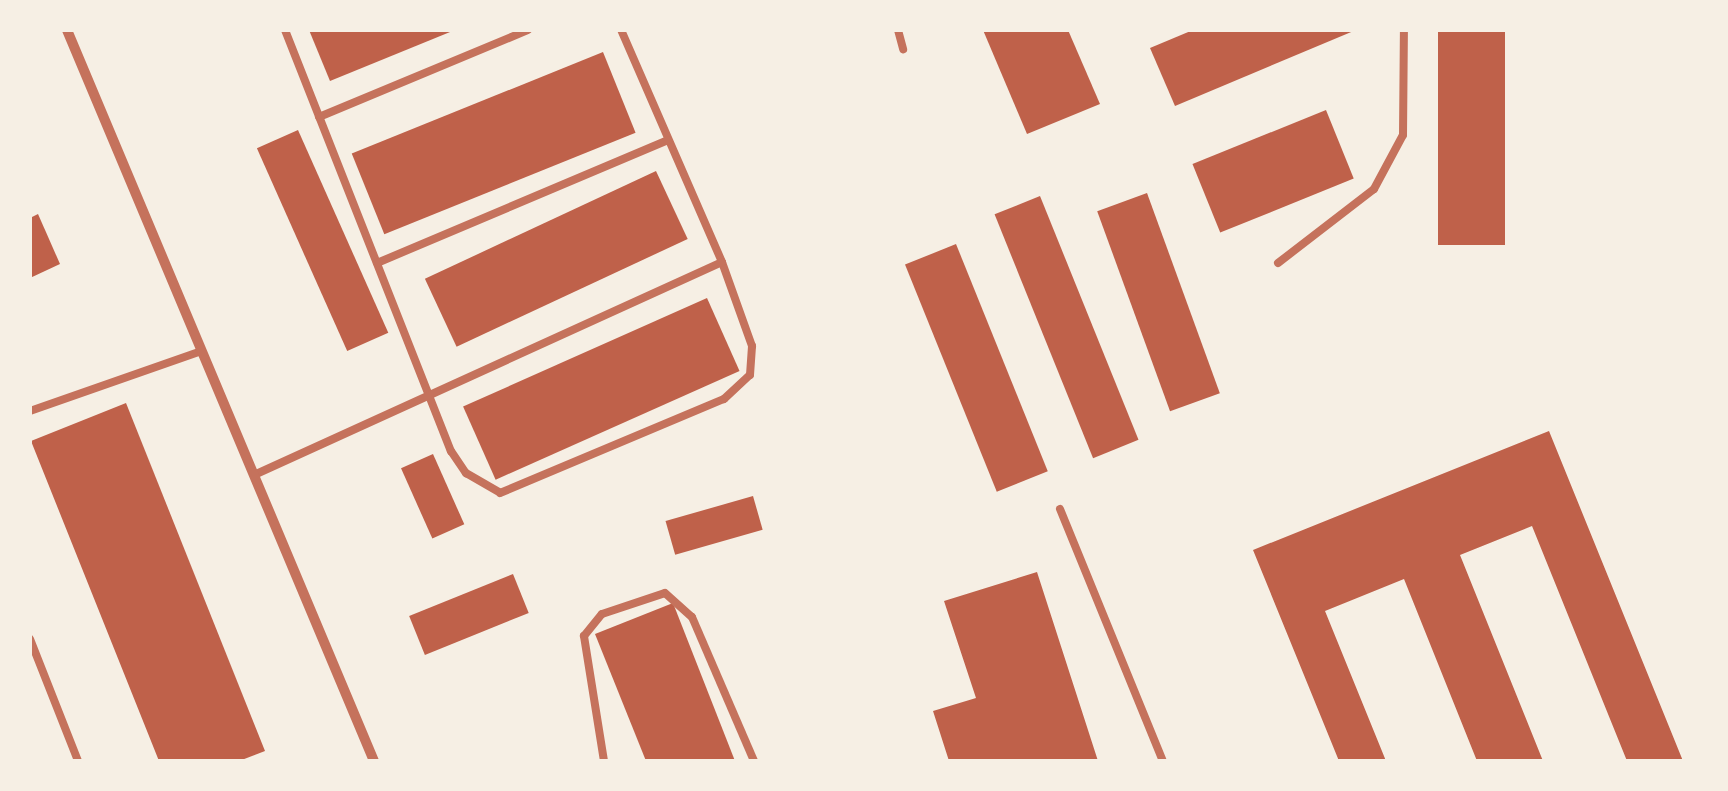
<!DOCTYPE html>
<html>
<head>
<meta charset="utf-8">
<style>
	body { margin:0 }
	#map { position:relative; width:1728px; height:791px; overflow:hidden; background:#f6efe4; font-family:"Asap Condensed",sans-serif }
	div>[style] { position:absolute }
	.building>* { inset:0; background:#bf614a; transform-origin:0 0 }
	.service>* { height:8px; margin:-4px; padding:0 4px; transform-origin:4px; border-radius:4px; background:#c5725c }
	.minor>* { height:10px; margin:-5px; padding:0 5px; transform-origin:5px; border-radius:5px; background:#c5725c }
	span { translate:-50% -50%; white-space:nowrap; text-align:center; line-height:1.15; -webkit-text-stroke:8px #f6efe4; paint-order:stroke }
	.frame { position:absolute; inset:0; border:32px solid #f6efe4; pointer-events:none }
</style>
</head>
<body>
<div id="map">
	<div class="building">
		<i style="clip-path:polygon(309px 30px,455px 30px,330px 81px)"></i>
		<i style="clip-path:polygon(983px 30px,1068px 30px,1100px 104px,1027px 134px)"></i>
		<i style="clip-path:polygon(1193px 30px,1356px 30px,1175px 106px,1150px 48px)"></i>
		<i style="left:1438px;top:30px;width:67px;height:215px"></i>
		<i style="left:603px;top:52px;width:87px;height:271px;rotate:68deg"></i>
		<i style="left:1326px;top:110px;width:74px;height:144px;rotate:68deg"></i>
		<i style="left:298px;top:130px;width:222px;height:45px;rotate:66deg"></i>
		<i style="left:656px;top:171px;width:75px;height:255px;rotate:65deg"></i>
		<i style="left:1147px;top:193px;width:213px;height:53px;rotate:70deg"></i>
		<i style="left:1040px;top:196px;width:263px;height:49px;rotate:68deg"></i>
		<i style="clip-path:polygon(38px 214px,60px 264px,30px 278px,30px 218px)"></i>
		<i style="left:956px;top:244px;width:245px;height:55px;rotate:68deg"></i>
		<i style="left:707px;top:298px;width:80px;height:267px;rotate:66deg"></i>
		<i style="clip-path:polygon(126px 403px,265px 751px,239px 761px,159px 761px,31px 441px)"></i>
		<i style="clip-path:polygon(1549px 431px,1683px 761px,1627px 761px,1532px 526px,1460px 555px,1543px 761px,1477px 761px,1404px 579px,1325px 611px,1386px 761px,1339px 761px,1253px 550px)"></i>
		<i style="left:433px;top:454px;width:77px;height:35px;rotate:66deg"></i>
		<i style="left:753px;top:496px;width:35px;height:91px;rotate:74deg"></i>
		<i style="clip-path:polygon(1037px 572px,1098px 761px,949px 761px,933px 711px,976px 698px,944px 601px)"></i>
		<i style="left:513px;top:574px;width:42px;height:112px;rotate:68deg"></i>
		<i style="clip-path:polygon(673px 603px,735px 761px,646px 761px,595px 634px)"></i>
	</div>
	<div class="service">
		<i style="left:285px;top:30px;width:453px;rotate:68.5deg"></i>
		<i style="left:451px;top:451px;width:27px;rotate:56deg"></i>
		<i style="left:466px;top:473px;width:39px;rotate:30deg"></i>
		<i style="left:500px;top:493px;width:243px;rotate:-22.8deg"></i>
		<i style="left:724px;top:399px;width:35px;rotate:-43deg"></i>
		<i style="left:750px;top:375px;width:29px;rotate:-86deg"></i>
		<i style="left:752px;top:346px;width:89px;rotate:-109.7deg"></i>
		<i style="left:722px;top:262px;width:253px;rotate:-113.5deg"></i>
		<i style="left:898px;top:30px;width:20px;rotate:75deg"></i>
		<i style="left:319px;top:117px;width:226px;rotate:-22.6deg"></i>
		<i style="left:377px;top:263px;width:316px;rotate:-22.9deg"></i>
		<i style="left:1278px;top:263px;width:121px;rotate:-37.6deg"></i>
		<i style="left:1374px;top:189px;width:61px;rotate:-61.8deg"></i>
		<i style="left:1403px;top:135px;width:105px;rotate:-89.5deg"></i>
		<i style="left:30px;top:411px;width:181px;rotate:-19.3deg"></i>
		<i style="left:254px;top:475px;width:514px;rotate:-24.47deg"></i>
		<i style="left:1060px;top:509px;width:272px;rotate:67.8deg"></i>
		<i style="left:30px;top:639px;width:131px;rotate:68.5deg"></i>
		<i style="left:604px;top:761px;width:127px;rotate:-99.1deg"></i>
		<i style="left:584px;top:636px;width:28px;rotate:-51deg"></i>
		<i style="left:602px;top:614px;width:66px;rotate:-18.4deg"></i>
		<i style="left:665px;top:593px;width:36px;rotate:42deg"></i>
		<i style="left:692px;top:617px;width:157px;rotate:66.7deg"></i>
	</div>
	<div class="minor">
		<i style="left:67px;top:30px;width:793px;rotate:67.22deg"></i>
	</div>
	<div class="frame"></div>
</div>
</body>
</html>
